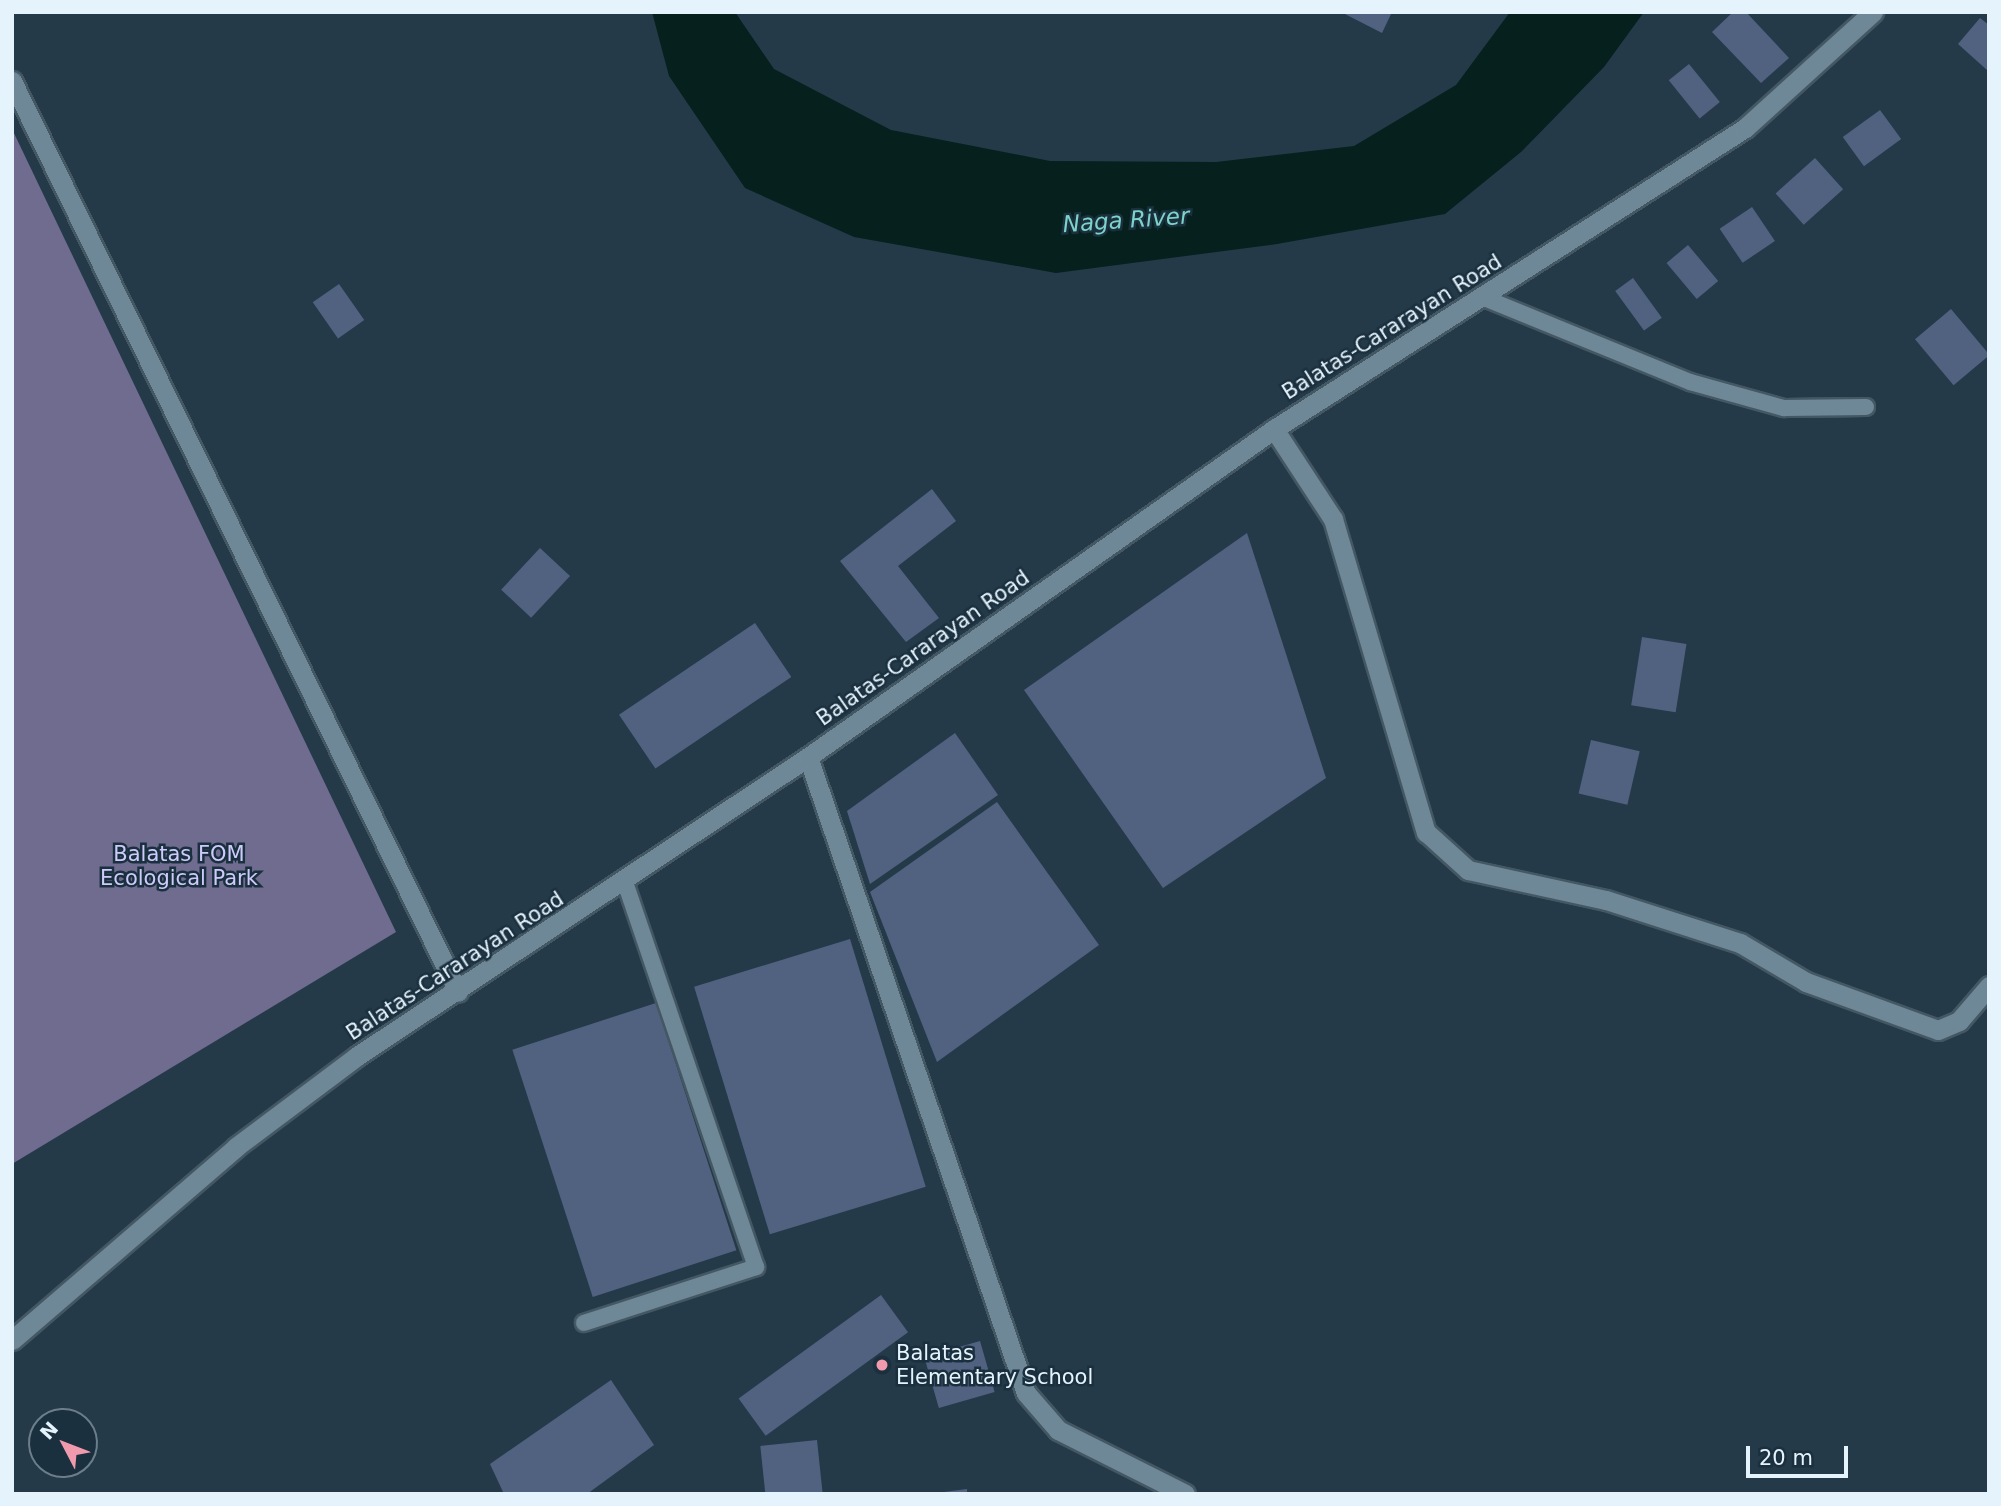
<!DOCTYPE html>
<html>
<head>
<meta charset="utf-8">
<style>
	body { margin:0 }
	#map { position:relative; width:2001px; height:1506px; overflow:hidden; background:#243a48; font-family:"DejaVu Sans",sans-serif }
	div>[style] { position:absolute }
	.forest>* { inset:0; background:#6f6c90 }
	.water>* { inset:0; background:#05201d }
	.building>* { inset:0; background:#516281; transform-origin:0 0 }
	.roads { filter:drop-shadow(2px 0 #445864) drop-shadow(-2px 0 #445864) drop-shadow(0 2px #445864) drop-shadow(0 -2px #445864) }
	.service>* { height:16px; margin:-8px; padding:0 8px; transform-origin:8px; border-radius:8px; background:#6f8898 }
	.minor>* { height:19px; margin:-9.5px; padding:0 9.5px; transform-origin:9.5px; border-radius:9.5px; background:#6f8898 }
	.secondary>* { height:19px; margin:-9.5px; padding:0 9.5px; transform-origin:9.5px; border-radius:9.5px; background:#6f8898 }
	.dots>* { width:19px; height:19px; translate:-50% -50%; box-sizing:border-box; border:4px solid #1a303e; border-radius:50% }
	span { translate:-50% -50%; white-space:nowrap; text-align:center; line-height:1.15; -webkit-text-stroke:5px #1a303e; paint-order:stroke }
	.street-label { font-size:21px; color:#e5f3fc }
	.park-label { font-size:21px; color:#cecafb }
	.poi-label { font-size:21px; color:#e5f3fc }
	.left { translate:0 -50%; text-align:left }
	.water-label { font-size:23px; color:#7dd3c9; font-style:italic }
	.frame { position:absolute; inset:0; border:14px solid #e5f3fc; pointer-events:none }
	.north { position:absolute; left:28px; top:1408px; width:70px; height:70px; box-sizing:border-box; background:#1a303e; border:2px solid #6b7e8a; border-radius:50%; rotate:312deg; font-size:19px; font-weight:700; line-height:28px; text-align:center; color:#e5f3fc }
	.north::after { content:''; display:block; margin:auto; width:24px; height:32px; background:#f29aad; clip-path:polygon(50% 0,100% 100%,50% 72%,0 100%) }
	.scale { position:absolute; left:1746px; top:1446px; width:102px; height:32px; box-sizing:border-box; border:4px solid #e5f3fc; border-top:0; padding-left:9px; font-size:21px; line-height:24px; white-space:nowrap; color:#e5f3fc; -webkit-text-stroke:5px #1a303e; paint-order:stroke }
</style>
</head>
<body>
<div id="map">
	<div class="forest">
		<i style="clip-path:polygon(12px 129px,396px 932px,12px 1164px)"></i>
	</div>
	<div class="water">
		<i style="clip-path:polygon(652px 12px,735px 12px,774px 69px,891px 130px,1050px 161px,1216px 162px,1354px 146px,1456px 85px,1510px 12px,1644px 12px,1604px 67px,1521px 152px,1445px 214px,1277px 244px,1056px 273px,854px 237px,745px 188px,669px 76px)"></i>
	</div>
	<div class="building">
		<i style="clip-path:polygon(1341px 12px,1392px 12px,1382px 33px)"></i>
		<i style="clip-path:polygon(1733px 12px,1746px 12px,1789px 58px,1761px 83px,1712px 32px)"></i>
		<i style="clip-path:polygon(1980px 18px,1989px 25px,1987px 70px,1958px 44px)"></i>
		<i style="left:1689px;top:64px;width:49px;height:26px;rotate:51deg"></i>
		<i style="left:1880px;top:110px;width:36px;height:46px;rotate:54deg"></i>
		<i style="left:1815px;top:158px;width:42px;height:53px;rotate:48deg"></i>
		<i style="left:1752px;top:207px;width:41px;height:39px;rotate:56deg"></i>
		<i style="left:1688px;top:245px;width:47px;height:28px;rotate:50deg"></i>
		<i style="left:1633px;top:278px;width:49px;height:22px;rotate:54deg"></i>
		<i style="left:339px;top:284px;width:44px;height:32px;rotate:55deg"></i>
		<i style="left:1951px;top:309px;width:60px;height:47px;rotate:50deg"></i>
		<i style="clip-path:polygon(932px 489px,956px 521px,898px 566px,939px 618px,906px 642px,840px 561px)"></i>
		<i style="clip-path:polygon(1247px 533px,1326px 778px,1163px 888px,1024px 690px)"></i>
		<i style="left:540px;top:548px;width:41px;height:57px;rotate:43deg"></i>
		<i style="left:755px;top:623px;width:65px;height:164px;rotate:56deg"></i>
		<i style="left:1642px;top:637px;width:45px;height:69px;rotate:9deg"></i>
		<i style="clip-path:polygon(955px 733px,998px 795px,870px 884px,847px 811px)"></i>
		<i style="left:1591px;top:740px;width:50px;height:55px;rotate:13deg"></i>
		<i style="clip-path:polygon(997px 802px,1099px 945px,937px 1062px,870px 892px)"></i>
		<i style="left:850px;top:939px;width:259px;height:163px;rotate:73deg"></i>
		<i style="left:656px;top:1003px;width:260px;height:151px;rotate:72deg"></i>
		<i style="left:881px;top:1295px;width:46px;height:176px;rotate:54deg"></i>
		<i style="left:980px;top:1341px;width:53px;height:58px;rotate:74deg"></i>
		<i style="clip-path:polygon(611px 1380px,654px 1445px,587px 1494px,504px 1494px,490px 1464px)"></i>
		<i style="left:817px;top:1440px;width:54px;height:57px;rotate:84deg"></i>
		<i style="clip-path:polygon(967px 1489px,967px 1494px,944px 1494px,944px 1492px)"></i>
	</div>
	<div class="roads">
		<div class="service">
			<i style="left:1482px;top:297px;width:225px;rotate:22.2deg"></i>
			<i style="left:1690px;top:382px;width:98px;rotate:15.5deg"></i>
			<i style="left:1784px;top:408px;width:82px;rotate:-0.7deg"></i>
			<i style="left:584px;top:1323px;width:181px;rotate:-18deg"></i>
			<i style="left:756px;top:1267px;width:407px;rotate:-108.8deg"></i>
		</div>
		<div class="minor">
			<i style="left:12px;top:81px;width:1014px;rotate:63.91deg"></i>
			<i style="left:1274px;top:429px;width:108px;rotate:56.8deg"></i>
			<i style="left:1333px;top:519px;width:327px;rotate:73.5deg"></i>
			<i style="left:1426px;top:832px;width:57px;rotate:42.1deg"></i>
			<i style="left:1468px;top:870px;width:141px;rotate:12.3deg"></i>
			<i style="left:1606px;top:900px;width:141px;rotate:17.8deg"></i>
			<i style="left:1740px;top:943px;width:77px;rotate:30.6deg"></i>
			<i style="left:1806px;top:982px;width:140px;rotate:20deg"></i>
			<i style="left:1938px;top:1030px;width:23px;rotate:-23deg"></i>
			<i style="left:1959px;top:1021px;width:46px;rotate:-49.4deg"></i>
			<i style="left:808px;top:757px;width:672px;rotate:71.08deg"></i>
			<i style="left:1026px;top:1393px;width:49px;rotate:49.1deg"></i>
			<i style="left:1058px;top:1430px;width:142px;rotate:26.7deg"></i>
		</div>
		<div class="secondary">
			<i style="left:12px;top:1340px;width:296px;rotate:-40.7deg"></i>
			<i style="left:236px;top:1147px;width:151px;rotate:-36.9deg"></i>
			<i style="left:357px;top:1056px;width:541px;rotate:-33.54deg"></i>
			<i style="left:808px;top:757px;width:570px;rotate:-35.14deg"></i>
			<i style="left:1274px;top:429px;width:559px;rotate:-32.58deg"></i>
			<i style="left:1745px;top:128px;width:173px;rotate:-42.2deg"></i>
		</div>
	</div>
	<div class="dots">
		<i style="left:882px;top:1365px;background:#f29aad"></i>
	</div>
	<div class="street-label">
		<span style="left:1392px;top:327px;rotate:-32deg">Balatas-Cararayan Road</span>
		<span style="left:923px;top:648px;rotate:-35deg">Balatas-Cararayan Road</span>
		<span style="left:455px;top:966px;rotate:-33deg">Balatas-Cararayan Road</span>
	</div>
	<div class="park-label">
		<span style="left:179px;top:866px">Balatas FOM<br>Ecological Park</span>
	</div>
	<div class="poi-label">
		<span class="left" style="left:896px;top:1365px">Balatas<br>Elementary School</span>
	</div>
	<div class="water-label">
		<span style="left:1126px;top:220px;rotate:-4deg">Naga River</span>
	</div>
	<div class="frame"></div>
	<div class="north">N</div>
	<div class="scale">20 m</div>
</div>
</body>
</html>
